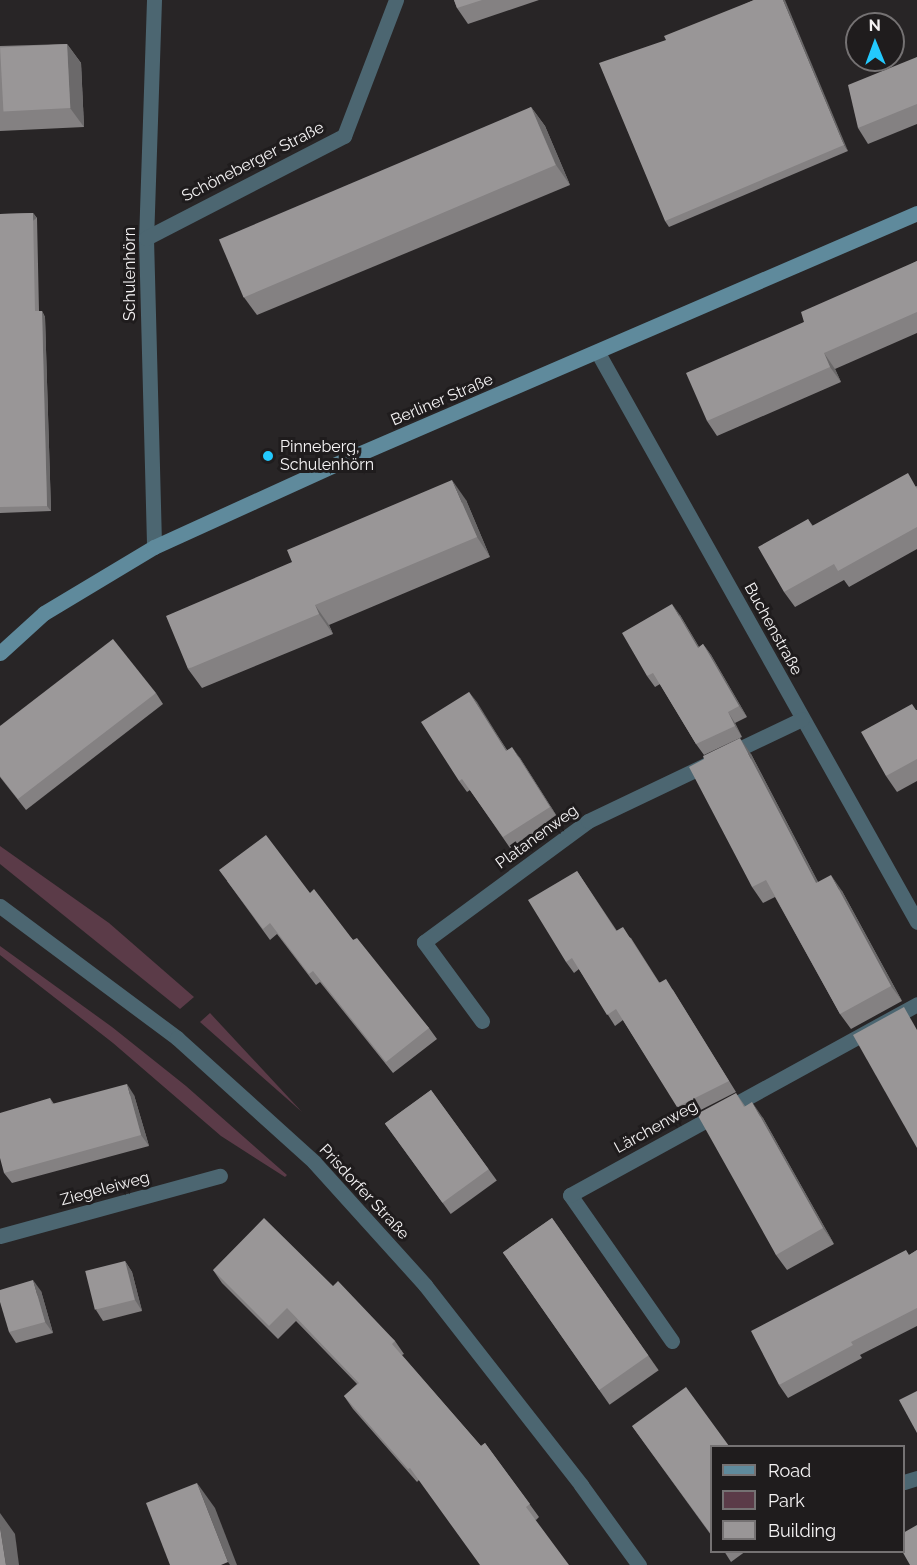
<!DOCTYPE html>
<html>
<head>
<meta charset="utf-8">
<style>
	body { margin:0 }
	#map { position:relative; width:917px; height:1565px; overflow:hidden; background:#282526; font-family:Raleway,sans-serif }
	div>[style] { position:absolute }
	.green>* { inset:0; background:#5b3b48 }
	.minor>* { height:15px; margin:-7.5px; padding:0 7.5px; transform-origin:7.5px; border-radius:7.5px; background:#4c6671 }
	.tertiary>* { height:15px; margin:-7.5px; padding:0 7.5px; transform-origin:7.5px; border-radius:7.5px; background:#4c6671 }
	.secondary>* { height:15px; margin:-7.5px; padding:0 7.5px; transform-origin:7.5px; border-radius:7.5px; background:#5f8a9c }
	.wall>* { inset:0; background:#848182; transform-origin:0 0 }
	.shaded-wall>* { inset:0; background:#6b696a; transform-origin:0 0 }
	.building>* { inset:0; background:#999697; transform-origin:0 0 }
	.dots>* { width:16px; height:16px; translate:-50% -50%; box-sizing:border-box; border:3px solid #1f1c1d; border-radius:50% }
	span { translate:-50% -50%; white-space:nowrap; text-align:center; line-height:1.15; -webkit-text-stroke:6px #1f1c1d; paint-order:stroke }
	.street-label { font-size:16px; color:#f5f3f4 }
	.poi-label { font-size:16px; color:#f5f3f4 }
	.left { translate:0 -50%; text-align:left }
	.legend { position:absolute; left:710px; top:1445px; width:195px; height:108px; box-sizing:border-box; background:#1f1c1d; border:2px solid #757273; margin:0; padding:8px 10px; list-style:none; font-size:18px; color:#f5f3f4 }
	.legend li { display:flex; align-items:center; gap:12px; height:30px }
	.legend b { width:30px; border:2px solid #757273 }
	.north { position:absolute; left:845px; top:12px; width:60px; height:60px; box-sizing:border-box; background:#1f1c1d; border:2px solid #757273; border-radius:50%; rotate:359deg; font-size:16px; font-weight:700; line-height:24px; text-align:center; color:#f5f3f4 }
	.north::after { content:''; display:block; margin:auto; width:21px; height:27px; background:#23c9fe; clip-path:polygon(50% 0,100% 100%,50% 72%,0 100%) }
</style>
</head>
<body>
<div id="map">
	<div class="green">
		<i style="clip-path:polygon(0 846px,109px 923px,194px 997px,180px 1009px,0 864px)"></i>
		<i style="clip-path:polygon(0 946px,112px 1027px,186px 1086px,287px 1175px,285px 1177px,221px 1136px,113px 1043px,0 955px)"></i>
		<i style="clip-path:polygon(210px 1013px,302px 1112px,200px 1022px)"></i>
	</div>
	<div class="minor">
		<i style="left:154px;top:0;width:238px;rotate:91.9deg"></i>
		<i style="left:146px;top:238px;width:309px;rotate:88.5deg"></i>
		<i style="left:146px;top:238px;width:223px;rotate:-27.3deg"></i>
		<i style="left:344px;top:136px;width:146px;rotate:-69.1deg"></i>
		<i style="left:598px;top:353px;width:652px;rotate:60.72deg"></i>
		<i style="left:482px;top:1021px;width:98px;rotate:-126.3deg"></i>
		<i style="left:424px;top:942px;width:204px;rotate:-36.4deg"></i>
		<i style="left:588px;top:821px;width:237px;rotate:-25.5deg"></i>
		<i style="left:0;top:1236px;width:228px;rotate:-15.3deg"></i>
		<i style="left:672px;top:1341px;width:178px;rotate:-124.9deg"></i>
		<i style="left:570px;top:1195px;width:396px;rotate:-28.8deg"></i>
		<i style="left:904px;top:1482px;width:14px;rotate:-17deg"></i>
	</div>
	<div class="tertiary">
		<i style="left:0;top:906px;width:221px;rotate:36.7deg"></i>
		<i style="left:177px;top:1038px;width:185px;rotate:42.1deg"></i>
		<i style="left:314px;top:1162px;width:166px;rotate:47.9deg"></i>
		<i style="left:425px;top:1285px;width:254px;rotate:52deg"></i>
		<i style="left:581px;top:1485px;width:99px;rotate:54.1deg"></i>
	</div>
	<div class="secondary">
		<i style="left:0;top:653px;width:59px;rotate:-42.3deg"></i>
		<i style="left:44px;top:613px;width:128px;rotate:-31deg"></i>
		<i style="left:154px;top:547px;width:212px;rotate:-24.5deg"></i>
		<i style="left:347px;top:459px;width:621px;rotate:-23.34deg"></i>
	</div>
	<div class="wall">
		<i style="clip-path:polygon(454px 0,539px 0,468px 24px,457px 8px)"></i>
		<i style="clip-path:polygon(754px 0,848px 151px,669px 227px,665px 221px,666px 40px)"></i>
		<i style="clip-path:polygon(67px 44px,81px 63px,84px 127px,0 131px,0 46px)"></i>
		<i style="clip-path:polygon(917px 57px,917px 124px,868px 144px,858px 128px)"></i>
		<i style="clip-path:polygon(531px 107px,545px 126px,570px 185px,257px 315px,243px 296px)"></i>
		<i style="clip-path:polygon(33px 213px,37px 218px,39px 311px,42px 311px,45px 317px,51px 511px,0 513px,0 214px)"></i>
		<i style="clip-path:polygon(917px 261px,917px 333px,835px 369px,841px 382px,717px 436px,707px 421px,804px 322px)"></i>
		<i style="clip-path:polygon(917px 486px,917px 549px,849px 587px,844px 580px,795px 607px,784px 592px,808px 519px,813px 526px)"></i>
		<i style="clip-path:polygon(466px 500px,490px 557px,329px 625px,333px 634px,202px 688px,188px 669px)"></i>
		<i style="clip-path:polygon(680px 615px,699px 647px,703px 644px,711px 655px,747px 717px,735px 723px,742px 737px,704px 755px,696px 744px,660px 684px,655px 687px,647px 676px)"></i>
		<i style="clip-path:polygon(469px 692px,507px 750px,520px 758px,558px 818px,510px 848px,470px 790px,467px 792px,459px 781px)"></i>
		<i style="clip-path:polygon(156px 693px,163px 704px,26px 810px,0 777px,0 726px)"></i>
		<i style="clip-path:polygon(917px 710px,917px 781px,897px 792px,886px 776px)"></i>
		<i style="clip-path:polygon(751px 754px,818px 882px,842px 891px,902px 1001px,851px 1029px,840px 1014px,775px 897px,763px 903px,752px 887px)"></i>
		<i style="clip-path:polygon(577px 871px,617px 931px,631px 938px,659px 982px,673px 990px,736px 1092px,685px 1118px,623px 1020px,615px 1026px,579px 969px,574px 973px,566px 962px)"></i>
		<i style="clip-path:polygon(227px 881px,310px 893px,353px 940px,429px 1028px,437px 1039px,393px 1073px,320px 982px,316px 985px,277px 934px,270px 940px)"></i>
		<i style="left:431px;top:1090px;width:112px;height:57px;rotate:54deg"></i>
		<i style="clip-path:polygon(736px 1093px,745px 1106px,763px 1118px,834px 1244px,787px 1270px,776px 1255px)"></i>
		<i style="clip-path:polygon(134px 1095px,149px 1146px,12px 1183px,4px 1173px,50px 1098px,54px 1104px)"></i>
		<i style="left:552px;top:1218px;width:186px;height:60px;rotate:55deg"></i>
		<i style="clip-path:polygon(917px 1250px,917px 1326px,860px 1355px,862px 1358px,788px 1398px,779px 1385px,909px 1255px)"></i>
		<i style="clip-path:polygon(125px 1261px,132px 1272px,142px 1311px,103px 1321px,96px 1310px)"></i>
		<i style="clip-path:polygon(213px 1270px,333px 1286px,395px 1341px,404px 1354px,402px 1355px,481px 1446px,485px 1443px,539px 1517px,536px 1520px,419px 1480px,417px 1482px,353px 1409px,344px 1396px,357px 1384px,296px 1321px,278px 1339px,222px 1283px)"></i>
		<i style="clip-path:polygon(41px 1291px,53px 1333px,16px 1343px,9px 1332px)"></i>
		<i style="clip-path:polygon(632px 1426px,711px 1446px,711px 1535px,650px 1451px)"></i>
		<i style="clip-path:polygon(724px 1551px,746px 1551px,731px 1562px)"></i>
	</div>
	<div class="shaded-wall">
		<i style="clip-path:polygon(783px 0,785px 0,848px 151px,844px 145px)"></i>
		<i style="clip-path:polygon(67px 44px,81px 63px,84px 127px,70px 108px)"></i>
		<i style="clip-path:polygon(531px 107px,545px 126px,570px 185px,556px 165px)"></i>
		<i style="left:33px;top:213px;width:6px;height:98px;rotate:51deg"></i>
		<i style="clip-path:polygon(42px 311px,45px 317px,51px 511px,47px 506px)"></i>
		<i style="clip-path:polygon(824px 353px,835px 369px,841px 382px,830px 367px)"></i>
		<i style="clip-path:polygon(452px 480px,466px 500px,490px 557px,477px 537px)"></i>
		<i style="clip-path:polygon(672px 604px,680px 615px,706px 659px,698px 648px)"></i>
		<i style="clip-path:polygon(315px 605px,329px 625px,333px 634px,319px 614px)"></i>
		<i style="clip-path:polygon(703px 644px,711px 655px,747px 717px,739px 706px)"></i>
		<i style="clip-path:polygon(469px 692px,477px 702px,514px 762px,506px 751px)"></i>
		<i style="clip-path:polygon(728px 712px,735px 723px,742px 737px,735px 726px)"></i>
		<i style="clip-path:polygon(740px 738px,751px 754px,827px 899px,816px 883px)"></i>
		<i style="clip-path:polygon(512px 747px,520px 758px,558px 818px,550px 807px)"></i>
		<i style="clip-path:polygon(831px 875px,842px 891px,902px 1001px,891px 986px)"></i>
		<i style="clip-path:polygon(127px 1084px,134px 1095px,149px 1146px,141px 1135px)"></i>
		<i style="clip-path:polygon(752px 1102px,763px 1118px,834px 1244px,823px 1228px)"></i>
		<i style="clip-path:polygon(125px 1261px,132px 1272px,142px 1311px,135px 1300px)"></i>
		<i style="clip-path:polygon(33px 1280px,41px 1291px,53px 1333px,45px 1322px)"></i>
		<i style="clip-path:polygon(197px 1483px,215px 1508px,237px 1565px,230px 1565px,228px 1562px)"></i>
		<i style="clip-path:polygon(0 1513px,15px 1534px,19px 1565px,6px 1565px,0 1527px)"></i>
	</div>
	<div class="building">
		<i style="clip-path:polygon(454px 0,482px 0,457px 8px)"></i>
		<i style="clip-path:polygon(754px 0,783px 0,844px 145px,665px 221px,599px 63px,666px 40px,664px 36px)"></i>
		<i style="left:67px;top:44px;width:64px;height:67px;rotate:87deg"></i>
		<i style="clip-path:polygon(917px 57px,917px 104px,858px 128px,848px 85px)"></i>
		<i style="left:531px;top:107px;width:63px;height:339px;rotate:67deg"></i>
		<i style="clip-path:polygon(33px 213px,35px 311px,42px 311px,47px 506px,0 507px,0 214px)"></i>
		<i style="clip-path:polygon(917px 261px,917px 312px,824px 353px,830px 367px,707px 421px,686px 373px,804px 322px,801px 312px)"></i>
		<i style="clip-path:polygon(908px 473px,917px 489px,917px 527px,838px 571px,834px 564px,784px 592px,758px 547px,808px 519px,812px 526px)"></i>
		<i style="clip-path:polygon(452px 480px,477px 537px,315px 605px,319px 614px,188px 669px,166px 616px,292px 562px,287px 550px)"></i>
		<i style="clip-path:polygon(672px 604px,698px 648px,703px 644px,739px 706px,728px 712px,735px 726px,696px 744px,653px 673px,647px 676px,622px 633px)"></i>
		<i style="clip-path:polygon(113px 639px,156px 693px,18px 799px,0 776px,0 726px)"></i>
		<i style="clip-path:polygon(469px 692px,506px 751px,512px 747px,550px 807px,503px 837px,462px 779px,459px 781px,421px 722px)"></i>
		<i style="clip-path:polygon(912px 704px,916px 710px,917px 710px,917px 759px,886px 776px,861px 732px)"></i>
		<i style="clip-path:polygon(740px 738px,816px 883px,831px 875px,891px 986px,840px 1014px,766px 880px,752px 887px,689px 767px,704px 759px,703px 756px)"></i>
		<i style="clip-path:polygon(266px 835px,310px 893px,314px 889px,353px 940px,357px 938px,429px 1028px,386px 1062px,313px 971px,309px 974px,270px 923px,263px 929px,219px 870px)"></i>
		<i style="clip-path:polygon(577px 871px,616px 931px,623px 927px,659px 983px,666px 979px,729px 1081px,677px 1107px,616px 1009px,607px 1015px,572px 958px,566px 962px,528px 900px)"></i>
		<i style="clip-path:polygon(904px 1007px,917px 1030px,917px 1148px,853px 1035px)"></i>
		<i style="clip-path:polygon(127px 1084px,141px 1135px,4px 1173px,0 1158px,0 1113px,50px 1098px,52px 1104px)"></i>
		<i style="left:431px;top:1090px;width:98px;height:57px;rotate:54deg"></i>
		<i style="clip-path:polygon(736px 1093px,744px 1107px,752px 1102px,823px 1228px,776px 1255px,697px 1114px)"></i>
		<i style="clip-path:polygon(264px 1218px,333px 1286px,338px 1281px,395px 1341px,392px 1344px,481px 1446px,485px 1443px,530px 1504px,526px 1507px,569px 1565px,480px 1565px,410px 1468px,408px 1469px,344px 1396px,359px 1383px,287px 1308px,269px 1326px,213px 1270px)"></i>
		<i style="left:552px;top:1218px;width:168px;height:60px;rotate:55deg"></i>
		<i style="clip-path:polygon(906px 1250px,909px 1255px,917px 1250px,917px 1308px,851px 1342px,853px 1345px,779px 1385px,751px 1331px)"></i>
		<i style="left:125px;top:1261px;width:40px;height:41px;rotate:76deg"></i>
		<i style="clip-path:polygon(33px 1280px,45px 1322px,9px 1332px,0 1302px,0 1290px)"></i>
		<i style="clip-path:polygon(686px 1387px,729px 1446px,711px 1446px,711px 1534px,632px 1426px)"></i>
		<i style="clip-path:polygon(917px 1391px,917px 1433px,899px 1400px)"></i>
		<i style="clip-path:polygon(197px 1483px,228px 1562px,221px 1565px,170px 1565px,146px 1503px)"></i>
		<i style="clip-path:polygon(917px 1525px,917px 1565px,910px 1565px,902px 1551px,903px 1551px,903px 1533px)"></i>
		<i style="clip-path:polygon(0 1527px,6px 1565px,0 1565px)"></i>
	</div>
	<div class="dots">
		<i style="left:268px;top:456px;background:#23c9fe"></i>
	</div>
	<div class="street-label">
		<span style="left:253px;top:162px;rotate:-27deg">Schöneberger Straße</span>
		<span style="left:130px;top:274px;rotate:-90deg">Schulenhörn</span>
		<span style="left:442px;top:400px;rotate:-23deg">Berliner Straße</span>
		<span style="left:773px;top:629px;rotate:61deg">Buchenstraße</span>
		<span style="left:537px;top:837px;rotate:-36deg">Platanenweg</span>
		<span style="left:656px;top:1127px;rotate:-29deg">Lärchenweg</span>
		<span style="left:105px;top:1189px;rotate:-15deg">Ziegeleiweg</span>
		<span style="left:364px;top:1192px;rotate:47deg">Prisdorfer Straße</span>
	</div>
	<div class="poi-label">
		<span class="left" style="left:280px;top:456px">Pinneberg,<br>Schulenhörn</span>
	</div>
	<ul class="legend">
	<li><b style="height:8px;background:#5f8a9c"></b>Road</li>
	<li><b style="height:16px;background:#5b3b48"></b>Park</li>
	<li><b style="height:16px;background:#999697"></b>Building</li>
	</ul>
	<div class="north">N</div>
</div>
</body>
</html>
